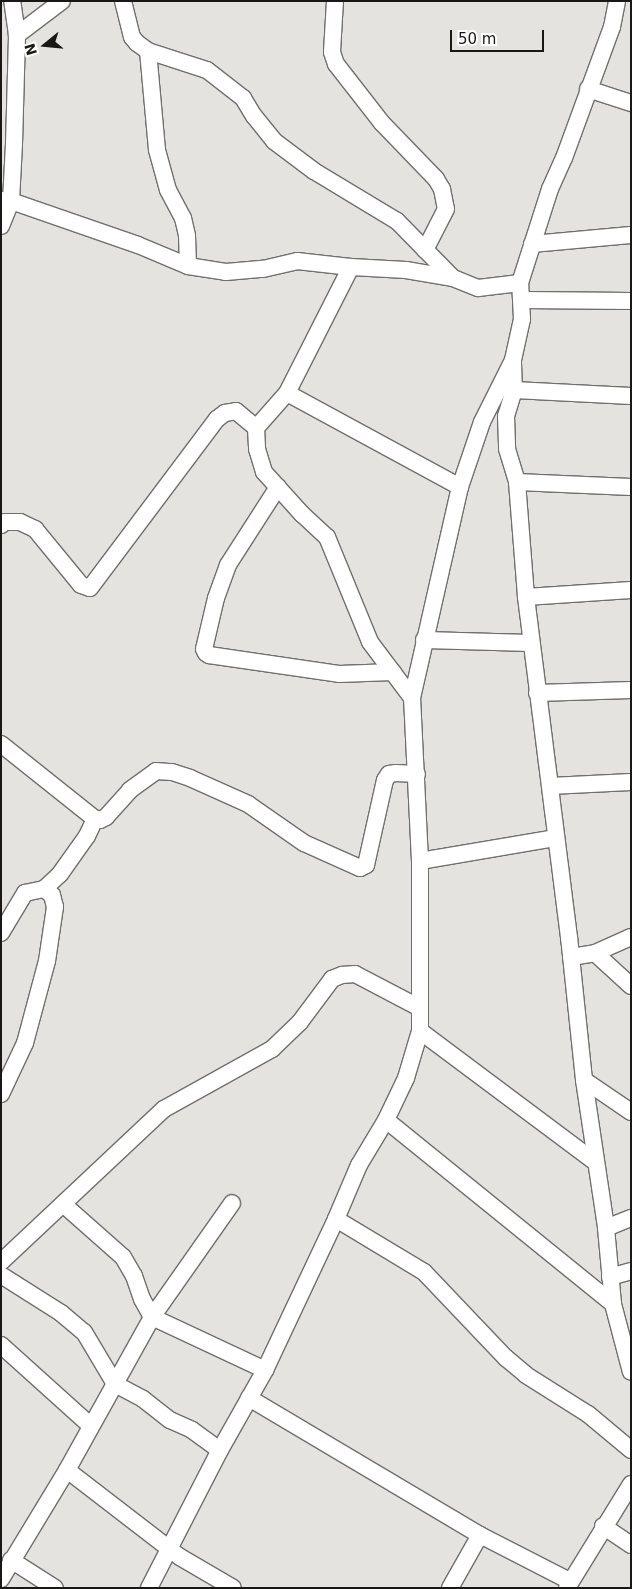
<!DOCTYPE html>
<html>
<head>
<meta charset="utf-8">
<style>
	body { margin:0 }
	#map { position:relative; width:632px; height:1589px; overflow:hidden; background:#e5e3df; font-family:"DejaVu Sans",sans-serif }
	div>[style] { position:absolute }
	.roads { filter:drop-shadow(1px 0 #706f6b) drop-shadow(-1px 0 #706f6b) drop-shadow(0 1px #706f6b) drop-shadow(0 -1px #706f6b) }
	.minor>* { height:16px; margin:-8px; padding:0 8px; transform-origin:8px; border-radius:8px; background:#fff }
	span { translate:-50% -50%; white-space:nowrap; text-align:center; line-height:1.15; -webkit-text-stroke:4px #fff; paint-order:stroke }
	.frame { position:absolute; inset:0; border:2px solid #191817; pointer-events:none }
	.north { position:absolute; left:20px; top:20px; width:50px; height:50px; -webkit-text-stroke:4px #fff; paint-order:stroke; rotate:253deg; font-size:14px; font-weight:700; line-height:20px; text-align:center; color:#191817 }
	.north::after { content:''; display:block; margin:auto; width:18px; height:22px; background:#191817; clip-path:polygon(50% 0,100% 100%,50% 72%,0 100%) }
	.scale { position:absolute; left:450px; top:30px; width:94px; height:22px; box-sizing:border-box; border:2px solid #191817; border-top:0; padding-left:6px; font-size:15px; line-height:18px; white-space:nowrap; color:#191817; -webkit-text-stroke:4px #fff; paint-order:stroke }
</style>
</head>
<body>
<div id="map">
	<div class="roads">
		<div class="minor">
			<i style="left:123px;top:1px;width:37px;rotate:76deg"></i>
			<i style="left:132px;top:37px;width:8px;rotate:50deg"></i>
			<i style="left:137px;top:43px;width:14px;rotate:36deg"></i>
			<i style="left:148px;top:51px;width:62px;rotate:17.9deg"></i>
			<i style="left:207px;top:70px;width:46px;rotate:37.9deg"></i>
			<i style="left:243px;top:98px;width:21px;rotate:59deg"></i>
			<i style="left:254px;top:116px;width:32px;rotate:51deg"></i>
			<i style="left:274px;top:141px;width:50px;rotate:36.9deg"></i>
			<i style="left:314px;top:171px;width:97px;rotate:31.1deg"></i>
			<i style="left:397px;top:221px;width:80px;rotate:45.5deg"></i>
			<i style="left:335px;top:1px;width:51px;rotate:93.4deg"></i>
			<i style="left:332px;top:52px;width:13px;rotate:72deg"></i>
			<i style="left:336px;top:64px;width:75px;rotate:52.1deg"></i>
			<i style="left:382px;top:123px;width:78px;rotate:46deg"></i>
			<i style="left:436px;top:179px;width:12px;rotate:59deg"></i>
			<i style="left:442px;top:189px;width:20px;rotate:79deg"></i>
			<i style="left:446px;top:209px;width:46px;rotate:117.1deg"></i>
			<i style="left:17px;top:35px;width:56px;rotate:-37.1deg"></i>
			<i style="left:148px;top:51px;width:99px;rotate:84.8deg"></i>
			<i style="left:157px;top:150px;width:41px;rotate:74.6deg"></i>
			<i style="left:168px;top:190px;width:32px;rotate:62deg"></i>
			<i style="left:183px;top:218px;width:18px;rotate:77deg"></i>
			<i style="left:187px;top:236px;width:30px;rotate:88deg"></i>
			<i style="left:588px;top:89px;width:45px;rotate:18deg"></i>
			<i style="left:1px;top:200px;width:10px;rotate:6deg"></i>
			<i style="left:11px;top:201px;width:134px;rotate:19.1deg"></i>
			<i style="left:138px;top:245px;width:54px;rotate:22.8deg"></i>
			<i style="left:188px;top:266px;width:38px;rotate:9deg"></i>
			<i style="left:226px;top:272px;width:37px;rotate:-5deg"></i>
			<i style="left:263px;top:269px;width:35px;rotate:-13deg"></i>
			<i style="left:297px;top:261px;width:54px;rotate:6.3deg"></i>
			<i style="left:351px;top:267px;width:55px;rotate:3.1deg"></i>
			<i style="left:406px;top:270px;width:48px;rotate:9.7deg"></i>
			<i style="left:453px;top:278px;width:27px;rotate:22deg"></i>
			<i style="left:478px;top:288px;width:42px;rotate:-6.8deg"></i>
			<i style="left:1px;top:226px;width:27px;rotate:-68deg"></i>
			<i style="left:11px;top:201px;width:57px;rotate:-87deg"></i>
			<i style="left:14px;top:144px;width:109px;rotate:-88.4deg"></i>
			<i style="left:17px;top:35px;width:34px;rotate:-98deg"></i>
			<i style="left:532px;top:244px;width:99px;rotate:-5.2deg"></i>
			<i style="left:523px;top:300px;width:108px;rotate:0.5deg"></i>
			<i style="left:513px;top:363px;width:27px;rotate:88deg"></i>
			<i style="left:514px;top:390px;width:27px;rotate:107deg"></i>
			<i style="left:506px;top:416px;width:33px;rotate:88deg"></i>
			<i style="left:507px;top:449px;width:34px;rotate:73deg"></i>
			<i style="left:517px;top:482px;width:115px;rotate:85.5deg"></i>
			<i style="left:526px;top:597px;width:343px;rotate:82.8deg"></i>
			<i style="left:569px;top:937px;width:144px;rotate:84deg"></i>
			<i style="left:584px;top:1080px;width:150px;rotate:81.5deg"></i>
			<i style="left:606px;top:1228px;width:76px;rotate:84.7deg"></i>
			<i style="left:613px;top:1304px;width:70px;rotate:75.2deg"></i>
			<i style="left:514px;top:390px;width:117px;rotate:2.9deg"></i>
			<i style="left:287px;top:393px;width:197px;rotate:28.5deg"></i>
			<i style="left:256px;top:428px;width:47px;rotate:-48.5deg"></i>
			<i style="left:287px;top:393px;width:141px;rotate:-63.1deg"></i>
			<i style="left:517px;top:482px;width:114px;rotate:2.5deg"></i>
			<i style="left:278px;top:487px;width:93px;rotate:122.7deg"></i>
			<i style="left:228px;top:565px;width:35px;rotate:110deg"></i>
			<i style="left:216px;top:598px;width:52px;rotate:103.2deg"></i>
			<i style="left:204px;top:649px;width:4px;rotate:63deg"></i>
			<i style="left:206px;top:653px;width:4px;rotate:34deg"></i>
			<i style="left:209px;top:655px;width:131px;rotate:8.3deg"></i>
			<i style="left:339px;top:674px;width:54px;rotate:-2.1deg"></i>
			<i style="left:1px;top:525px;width:5px;rotate:-37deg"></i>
			<i style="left:5px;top:522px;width:15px"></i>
			<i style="left:20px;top:522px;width:17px;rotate:25deg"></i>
			<i style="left:35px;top:529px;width:72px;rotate:50.6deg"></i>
			<i style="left:81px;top:585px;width:9px;rotate:18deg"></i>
			<i style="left:90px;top:588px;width:211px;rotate:-53.1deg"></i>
			<i style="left:217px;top:419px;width:10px;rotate:-37deg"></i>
			<i style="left:225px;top:413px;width:11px;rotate:-10deg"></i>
			<i style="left:236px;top:411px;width:26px;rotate:40deg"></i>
			<i style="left:256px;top:428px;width:21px;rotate:87deg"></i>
			<i style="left:257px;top:449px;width:24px;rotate:73deg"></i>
			<i style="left:264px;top:472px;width:57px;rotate:47.9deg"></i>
			<i style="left:302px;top:514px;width:34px;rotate:43deg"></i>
			<i style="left:327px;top:537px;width:113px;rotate:67.7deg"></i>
			<i style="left:370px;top:642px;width:70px;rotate:53.1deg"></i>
			<i style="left:526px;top:597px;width:105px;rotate:-3.8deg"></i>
			<i style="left:424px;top:640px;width:107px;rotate:1.6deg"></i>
			<i style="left:537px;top:693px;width:94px;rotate:-1.8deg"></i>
			<i style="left:1px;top:744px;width:120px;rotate:38.6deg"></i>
			<i style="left:95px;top:819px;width:5px;rotate:11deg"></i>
			<i style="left:100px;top:820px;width:7px;rotate:-27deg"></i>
			<i style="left:106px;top:817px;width:36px;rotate:-48deg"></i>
			<i style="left:130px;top:790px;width:32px;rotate:-36deg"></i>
			<i style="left:156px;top:771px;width:16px;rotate:4deg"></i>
			<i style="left:172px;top:772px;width:19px;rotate:18deg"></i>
			<i style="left:190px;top:778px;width:64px;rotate:24.1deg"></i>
			<i style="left:248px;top:804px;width:68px;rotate:34.9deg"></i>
			<i style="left:304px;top:843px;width:61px;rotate:24.1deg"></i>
			<i style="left:360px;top:868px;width:7px;rotate:-27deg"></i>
			<i style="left:366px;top:865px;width:87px;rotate:-77.4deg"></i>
			<i style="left:385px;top:780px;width:7px;rotate:-56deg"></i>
			<i style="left:389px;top:774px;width:7px;rotate:-8deg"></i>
			<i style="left:396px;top:773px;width:21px;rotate:3deg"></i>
			<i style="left:550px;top:786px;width:81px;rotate:-2.8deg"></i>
			<i style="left:420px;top:861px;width:138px;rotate:-9.6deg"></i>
			<i style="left:1px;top:933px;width:47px;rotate:-59deg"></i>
			<i style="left:25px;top:893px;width:19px;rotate:-12deg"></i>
			<i style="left:44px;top:889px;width:22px;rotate:-43deg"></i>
			<i style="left:60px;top:874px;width:47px;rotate:-54.6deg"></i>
			<i style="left:87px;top:836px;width:19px;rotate:-65deg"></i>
			<i style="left:595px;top:953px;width:49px;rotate:42.5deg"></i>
			<i style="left:571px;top:957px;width:24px;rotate:-9deg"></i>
			<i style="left:595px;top:953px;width:39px;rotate:-24deg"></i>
			<i style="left:420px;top:1031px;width:219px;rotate:36.8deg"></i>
			<i style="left:584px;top:1080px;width:57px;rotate:34.2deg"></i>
			<i style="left:1px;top:1094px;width:56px;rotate:-64.8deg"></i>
			<i style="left:25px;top:1043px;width:85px;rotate:-75deg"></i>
			<i style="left:47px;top:961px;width:55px;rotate:-81.6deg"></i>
			<i style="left:55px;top:907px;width:12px;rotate:-104deg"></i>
			<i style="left:52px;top:895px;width:10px;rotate:-143deg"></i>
			<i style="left:386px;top:1120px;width:292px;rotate:39deg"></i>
			<i style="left:63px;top:1204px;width:80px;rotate:41.5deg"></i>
			<i style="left:123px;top:1257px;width:22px;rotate:60deg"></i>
			<i style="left:134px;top:1276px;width:24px;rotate:71deg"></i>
			<i style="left:142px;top:1299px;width:21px;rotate:61deg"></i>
			<i style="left:152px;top:1317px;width:125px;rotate:25.1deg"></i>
			<i style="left:336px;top:1219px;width:103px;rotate:31.1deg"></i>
			<i style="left:424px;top:1272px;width:119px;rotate:46.4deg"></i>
			<i style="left:506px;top:1358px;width:26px;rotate:40deg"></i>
			<i style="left:526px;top:1375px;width:73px;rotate:32.2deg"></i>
			<i style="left:588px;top:1414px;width:56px;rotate:39.9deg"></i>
			<i style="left:606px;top:1228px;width:27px;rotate:-22deg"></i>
			<i style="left:1px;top:1262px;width:224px;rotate:-43.2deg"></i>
			<i style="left:164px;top:1109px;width:124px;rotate:-29.1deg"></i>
			<i style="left:272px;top:1049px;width:39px;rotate:-44deg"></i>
			<i style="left:300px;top:1022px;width:54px;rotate:-53.3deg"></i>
			<i style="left:332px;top:979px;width:11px;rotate:-22deg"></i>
			<i style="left:342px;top:975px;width:13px;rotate:-4deg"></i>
			<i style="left:355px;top:974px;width:73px;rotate:27.6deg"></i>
			<i style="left:1px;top:1275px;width:71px;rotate:32.3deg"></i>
			<i style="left:61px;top:1313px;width:30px;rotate:40deg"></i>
			<i style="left:84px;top:1332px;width:61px;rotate:59.2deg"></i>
			<i style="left:115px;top:1384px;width:32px;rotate:28deg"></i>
			<i style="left:143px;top:1399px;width:34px;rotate:38deg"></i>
			<i style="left:170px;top:1420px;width:24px;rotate:24deg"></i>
			<i style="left:192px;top:1430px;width:34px;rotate:36deg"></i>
			<i style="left:610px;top:1277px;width:22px;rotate:-16deg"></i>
			<i style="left:1px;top:1345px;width:121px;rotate:42deg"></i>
			<i style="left:249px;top:1398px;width:269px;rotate:30.7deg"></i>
			<i style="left:480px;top:1535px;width:101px;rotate:27.1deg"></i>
			<i style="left:67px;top:1470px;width:143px;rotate:37.6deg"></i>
			<i style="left:180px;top:1557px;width:61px;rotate:30.3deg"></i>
			<i style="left:603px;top:1526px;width:34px;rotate:34deg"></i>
			<i style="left:11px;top:1560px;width:52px;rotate:32.5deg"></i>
			<i style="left:1px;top:1579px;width:127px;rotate:-58.8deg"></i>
			<i style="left:67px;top:1470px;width:175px;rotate:-60.9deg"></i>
			<i style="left:152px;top:1317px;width:139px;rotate:-54.9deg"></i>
			<i style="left:149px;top:1588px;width:155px;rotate:-62.8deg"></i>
			<i style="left:220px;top:1450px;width:92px;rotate:-60.6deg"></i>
			<i style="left:265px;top:1370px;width:167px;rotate:-64.8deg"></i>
			<i style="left:336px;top:1219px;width:59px;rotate:-66.9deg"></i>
			<i style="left:359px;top:1165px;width:52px;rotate:-59deg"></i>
			<i style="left:386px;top:1120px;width:47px;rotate:-64.5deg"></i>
			<i style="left:406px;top:1078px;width:49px;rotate:-73.4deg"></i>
			<i style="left:420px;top:1031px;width:170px;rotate:-90deg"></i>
			<i style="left:420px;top:861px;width:163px;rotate:-92.8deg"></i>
			<i style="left:412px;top:698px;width:216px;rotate:-77.2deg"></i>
			<i style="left:460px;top:487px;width:69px;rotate:-71.3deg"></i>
			<i style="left:482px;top:422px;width:69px;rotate:-63.4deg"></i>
			<i style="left:513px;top:360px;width:42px;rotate:-77.6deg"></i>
			<i style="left:522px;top:319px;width:36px;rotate:-93deg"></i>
			<i style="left:520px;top:283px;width:99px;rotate:-72.3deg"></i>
			<i style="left:550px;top:189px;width:34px;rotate:-66deg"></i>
			<i style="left:564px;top:158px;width:140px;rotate:-69.9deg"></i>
			<i style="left:612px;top:27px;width:26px;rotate:-79deg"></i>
			<i style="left:450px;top:1588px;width:61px;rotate:-60.5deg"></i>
			<i style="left:567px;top:1588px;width:122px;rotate:-58.4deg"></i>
		</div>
	</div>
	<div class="frame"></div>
	<div class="north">N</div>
	<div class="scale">50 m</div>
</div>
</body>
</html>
